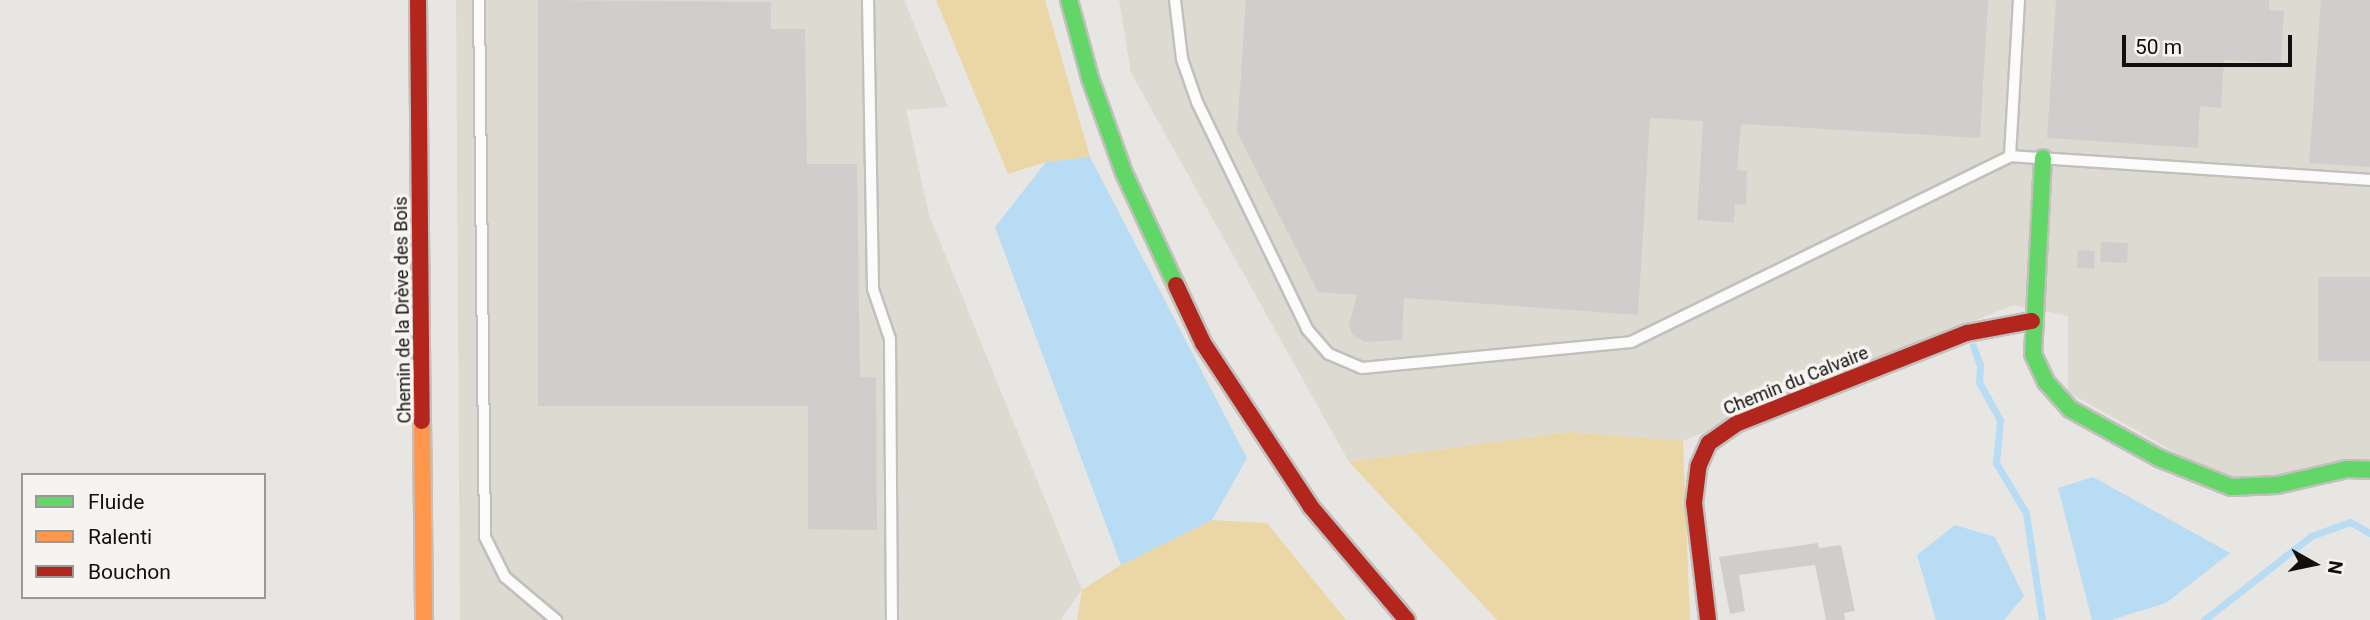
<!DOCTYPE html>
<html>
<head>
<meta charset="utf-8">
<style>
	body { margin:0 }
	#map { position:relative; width:2370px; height:620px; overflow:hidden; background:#e8e6e3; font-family:Roboto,sans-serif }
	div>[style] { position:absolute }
	.built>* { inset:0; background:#dddad2 }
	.green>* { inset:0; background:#ebd6a6 }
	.water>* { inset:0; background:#b7dcf4 }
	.stream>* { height:7px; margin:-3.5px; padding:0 3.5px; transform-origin:3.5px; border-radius:3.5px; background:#b7dcf4 }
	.building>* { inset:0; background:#d0cecc; transform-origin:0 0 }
	.roads { filter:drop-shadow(2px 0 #c1c0bd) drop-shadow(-2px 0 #c1c0bd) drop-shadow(0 2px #c1c0bd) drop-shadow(0 -2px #c1c0bd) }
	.lane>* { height:10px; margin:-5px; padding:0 5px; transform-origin:5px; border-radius:5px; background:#fcfbfb }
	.fast>* { height:16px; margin:-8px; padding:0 8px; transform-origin:8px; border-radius:8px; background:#63d668 }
	.slow>* { height:16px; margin:-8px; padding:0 8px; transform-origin:8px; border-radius:8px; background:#ff974d }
	.jam>* { height:16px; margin:-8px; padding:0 8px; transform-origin:8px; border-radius:8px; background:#b3261e }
	span { translate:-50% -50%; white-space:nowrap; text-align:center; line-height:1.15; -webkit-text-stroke:7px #f6f4f0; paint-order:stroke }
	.street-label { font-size:18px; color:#11100f }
	.legend { position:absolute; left:21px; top:473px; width:245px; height:126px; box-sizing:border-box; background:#f6f4f0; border:2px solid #9a9996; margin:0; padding:9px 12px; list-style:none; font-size:21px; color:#11100f }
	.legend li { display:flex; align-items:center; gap:14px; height:35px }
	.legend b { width:35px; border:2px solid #9a9996 }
	.north { position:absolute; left:2279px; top:529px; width:70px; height:70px; -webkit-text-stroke:5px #f6f4f0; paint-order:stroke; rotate:99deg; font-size:19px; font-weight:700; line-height:28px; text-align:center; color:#11100f }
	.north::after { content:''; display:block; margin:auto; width:24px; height:32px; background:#11100f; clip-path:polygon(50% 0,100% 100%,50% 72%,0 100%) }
	.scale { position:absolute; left:2122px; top:35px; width:170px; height:32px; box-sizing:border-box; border:4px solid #11100f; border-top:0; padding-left:9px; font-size:21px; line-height:24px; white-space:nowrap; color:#11100f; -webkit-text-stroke:5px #f6f4f0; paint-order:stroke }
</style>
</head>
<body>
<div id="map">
	<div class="built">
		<i style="clip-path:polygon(456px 0,904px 0,948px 107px,906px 110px,929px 215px,1082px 590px,1060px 620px,460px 620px)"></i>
		<i style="clip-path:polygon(1119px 0,2370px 0,2370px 461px,2243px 481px,2187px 459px,2068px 392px,2068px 316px,2013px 305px,1683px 441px,1569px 432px,1349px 462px,1131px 73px)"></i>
	</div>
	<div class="green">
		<i style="clip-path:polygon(936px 0,1045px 0,1090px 157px,1046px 162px,1008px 174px)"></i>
		<i style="clip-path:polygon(1569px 432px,1683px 441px,1690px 620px,1497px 620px,1349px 462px)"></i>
		<i style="clip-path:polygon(1212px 520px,1267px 523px,1346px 620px,1077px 620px,1082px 590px,1121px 565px)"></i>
	</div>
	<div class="water">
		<i style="clip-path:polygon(1090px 157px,1247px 458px,1212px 520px,1121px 565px,995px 227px,1046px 162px)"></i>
		<i style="clip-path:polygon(2093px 477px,2230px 553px,2166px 603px,2111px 620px,2092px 620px,2058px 488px)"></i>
		<i style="clip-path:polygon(1955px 525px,1995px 537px,2024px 596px,2004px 620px,1936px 620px,1917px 555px)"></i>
	</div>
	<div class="stream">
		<i style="left:1973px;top:346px;width:20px;rotate:70deg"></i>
		<i style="left:1980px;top:365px;width:17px;rotate:93deg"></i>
		<i style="left:1979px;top:382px;width:43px;rotate:61.1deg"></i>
		<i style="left:2000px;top:420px;width:43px;rotate:95.3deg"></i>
		<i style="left:1996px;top:463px;width:58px;rotate:59deg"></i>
		<i style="left:2026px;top:513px;width:108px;rotate:81.5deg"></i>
		<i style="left:2204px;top:620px;width:136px;rotate:-38.1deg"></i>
		<i style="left:2311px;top:536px;width:41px;rotate:-19.7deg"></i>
		<i style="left:2350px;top:522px;width:23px;rotate:29deg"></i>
	</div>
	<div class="building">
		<i style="clip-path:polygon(538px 0,771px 2px,771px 29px,805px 29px,807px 164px,857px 164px,860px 377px,876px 377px,877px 530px,808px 529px,808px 406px,538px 406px)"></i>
		<i style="clip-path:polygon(1246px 0,1988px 0,1980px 138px,1741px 124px,1737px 170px,1747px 171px,1746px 205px,1735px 204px,1734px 223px,1697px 220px,1703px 121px,1650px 118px,1638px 315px,1404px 298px,1402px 340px,1364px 342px,1352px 334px,1349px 325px,1357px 295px,1318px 292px,1237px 132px)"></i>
		<i style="clip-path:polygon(2056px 0,2269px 0,2269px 10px,2284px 11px,2281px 63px,2224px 60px,2221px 108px,2200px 106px,2198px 148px,2047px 138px)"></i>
		<i style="clip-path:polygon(2321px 0,2370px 0,2370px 167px,2309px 163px)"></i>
		<i style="left:2101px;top:242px;width:27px;height:20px;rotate:2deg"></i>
		<i style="left:2078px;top:250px;width:17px;height:18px;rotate:3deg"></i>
		<i style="left:2318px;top:277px;width:52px;height:84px"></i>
		<i style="clip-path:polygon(1818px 543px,1819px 548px,1841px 545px,1855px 611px,1844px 613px,1845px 620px,1826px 620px,1815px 565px,1739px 575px,1745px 611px,1730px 614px,1719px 557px)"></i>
	</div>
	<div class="roads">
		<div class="lane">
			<i style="left:479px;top:0;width:537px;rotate:89.36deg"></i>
			<i style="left:485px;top:537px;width:45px;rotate:63.4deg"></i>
			<i style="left:505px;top:577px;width:67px;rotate:40.1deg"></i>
			<i style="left:868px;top:0;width:289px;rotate:89deg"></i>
			<i style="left:873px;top:289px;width:53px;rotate:71.2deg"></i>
			<i style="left:890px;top:339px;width:281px;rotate:89.6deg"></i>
			<i style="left:1175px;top:0;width:59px;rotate:83.2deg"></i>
			<i style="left:1182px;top:59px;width:46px;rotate:70.8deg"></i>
			<i style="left:1197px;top:102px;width:252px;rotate:64.1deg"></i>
			<i style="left:1307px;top:329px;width:33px;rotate:49deg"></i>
			<i style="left:1329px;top:354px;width:36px;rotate:23deg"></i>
			<i style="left:1362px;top:368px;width:270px;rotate:-5.5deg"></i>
			<i style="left:1631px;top:342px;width:422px;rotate:-26.1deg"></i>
			<i style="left:2019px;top:0;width:156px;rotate:93.3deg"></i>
			<i style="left:2010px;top:156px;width:361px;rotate:3.8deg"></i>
		</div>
		<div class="fast">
			<i style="left:1069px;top:0;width:81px;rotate:74.9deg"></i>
			<i style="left:1090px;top:78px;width:101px;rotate:70.3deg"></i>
			<i style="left:1124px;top:173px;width:123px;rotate:65.1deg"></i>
			<i style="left:2043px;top:158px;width:196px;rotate:92.9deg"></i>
			<i style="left:2033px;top:354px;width:31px;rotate:65deg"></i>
			<i style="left:2046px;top:382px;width:36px;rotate:48deg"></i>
			<i style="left:2070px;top:409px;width:102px;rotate:28.8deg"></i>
			<i style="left:2159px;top:458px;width:78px;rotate:21.9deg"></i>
			<i style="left:2231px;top:487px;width:46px;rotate:-2.5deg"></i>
			<i style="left:2277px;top:485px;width:72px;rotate:-12.9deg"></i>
			<i style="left:2347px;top:469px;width:23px;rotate:2deg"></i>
		</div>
		<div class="slow">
			<i style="left:422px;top:421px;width:199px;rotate:89.4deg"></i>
		</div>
		<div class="jam">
			<i style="left:418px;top:0;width:421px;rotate:89.5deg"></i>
			<i style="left:1176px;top:285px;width:64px;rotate:65deg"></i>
			<i style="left:1203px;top:343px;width:196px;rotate:56.6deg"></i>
			<i style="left:1311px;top:507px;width:148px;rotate:49.7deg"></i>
			<i style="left:1708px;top:620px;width:118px;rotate:-96.8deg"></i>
			<i style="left:1694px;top:503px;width:38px;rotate:-83deg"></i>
			<i style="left:1699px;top:465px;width:24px;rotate:-66deg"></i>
			<i style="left:1709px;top:443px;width:35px;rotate:-35deg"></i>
			<i style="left:1738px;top:423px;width:246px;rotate:-21.5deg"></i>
			<i style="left:1967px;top:333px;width:66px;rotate:-10.5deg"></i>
		</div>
	</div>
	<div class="street-label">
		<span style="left:403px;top:310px;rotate:-91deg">Chemin de la Drève des Bois</span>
		<span style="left:1796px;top:381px;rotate:-22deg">Chemin du Calvaire</span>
	</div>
	<ul class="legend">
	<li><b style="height:9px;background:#63d668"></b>Fluide</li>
	<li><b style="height:9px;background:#ff974d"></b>Ralenti</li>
	<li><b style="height:9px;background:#b3261e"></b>Bouchon</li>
	</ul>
	<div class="north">N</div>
	<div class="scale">50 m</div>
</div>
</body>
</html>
